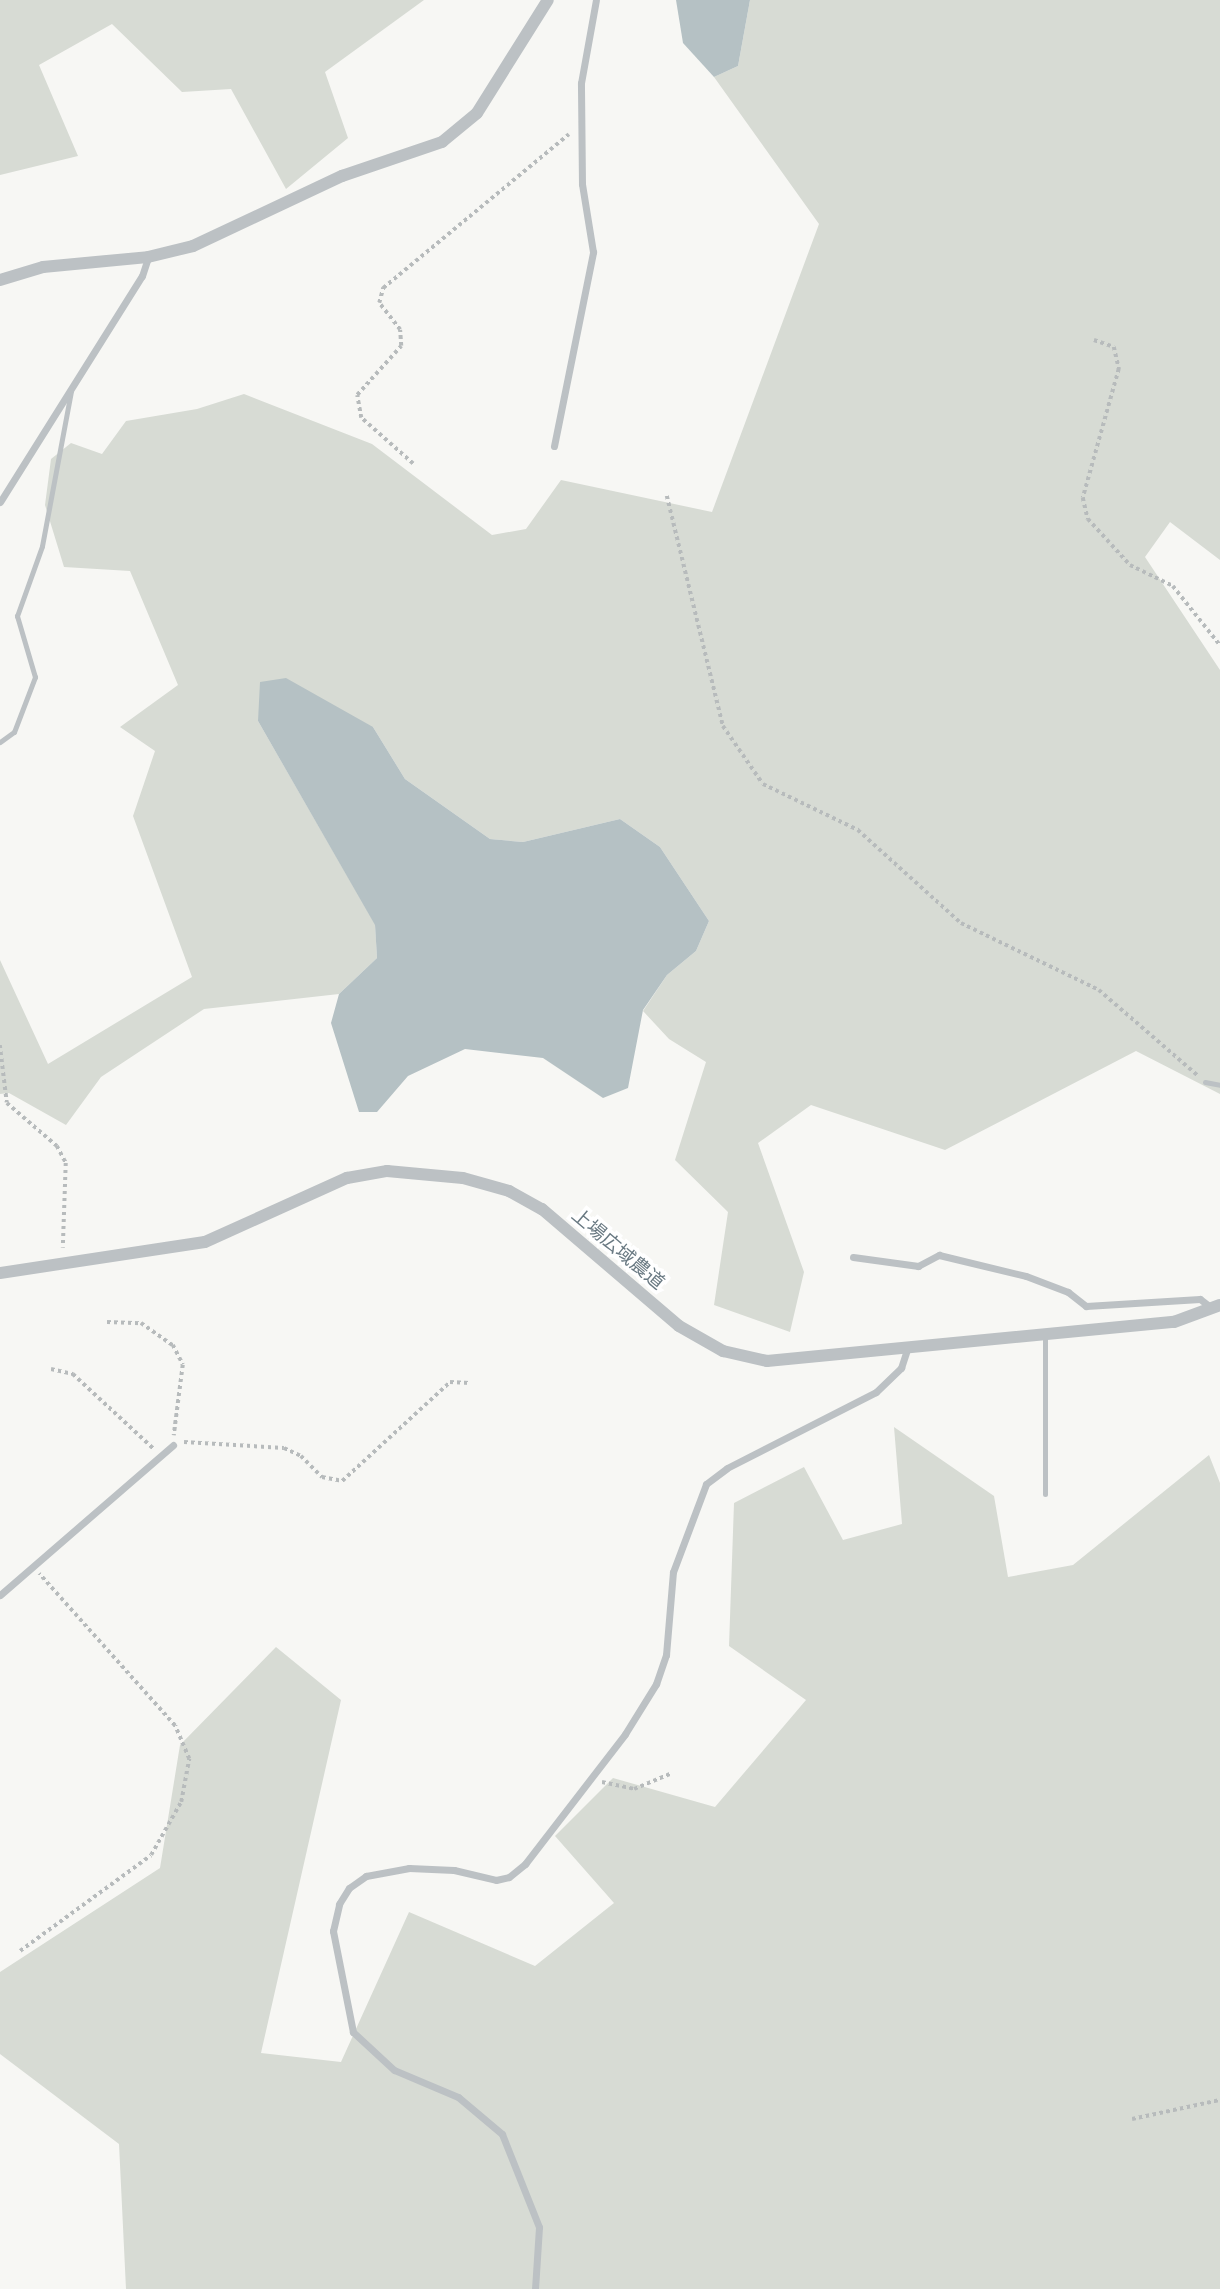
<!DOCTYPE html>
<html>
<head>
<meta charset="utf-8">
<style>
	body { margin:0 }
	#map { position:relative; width:1220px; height:2289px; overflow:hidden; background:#f7f7f4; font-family:"Work Sans","Noto Sans JP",sans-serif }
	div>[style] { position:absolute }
	.green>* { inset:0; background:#d7dbd4 }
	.water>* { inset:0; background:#b5c1c4 }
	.path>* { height:3.5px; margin-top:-1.75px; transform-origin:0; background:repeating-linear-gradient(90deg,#b7bbbc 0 3.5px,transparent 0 7px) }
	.service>* { height:5px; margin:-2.5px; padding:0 2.5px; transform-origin:2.5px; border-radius:2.5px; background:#bcc1c4 }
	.minor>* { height:7px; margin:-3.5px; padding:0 3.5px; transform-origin:3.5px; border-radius:3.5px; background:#bcc1c4 }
	.tertiary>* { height:12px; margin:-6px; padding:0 6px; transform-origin:6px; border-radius:6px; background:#bcc1c4 }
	span { translate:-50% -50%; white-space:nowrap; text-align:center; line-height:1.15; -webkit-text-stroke:7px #fff; paint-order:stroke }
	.street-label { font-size:19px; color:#697982 }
</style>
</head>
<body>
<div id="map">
	<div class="green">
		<i style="clip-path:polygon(0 0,424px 0,325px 72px,348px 138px,286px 189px,231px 89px,182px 92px,112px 24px,39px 65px,78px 156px,0 175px)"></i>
		<i style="clip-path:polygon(750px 0,1220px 0,1220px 560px,1170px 522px,1145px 557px,1220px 670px,1220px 1094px,1136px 1051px,945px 1150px,811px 1105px,758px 1143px,804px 1272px,790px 1332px,714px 1305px,728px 1212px,675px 1160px,706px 1062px,669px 1039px,643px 1011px,667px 975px,696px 951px,709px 921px,660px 847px,620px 819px,523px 842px,490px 839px,405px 779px,373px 727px,258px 721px,375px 924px,377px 958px,339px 994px,204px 1009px,101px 1077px,66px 1125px,9px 1093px,0 1094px,0 960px,48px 1064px,192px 977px,133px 816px,155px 751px,120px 727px,178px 685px,130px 571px,64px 567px,45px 505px,51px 459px,71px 443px,102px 454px,126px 421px,197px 409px,244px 394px,372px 444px,492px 535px,526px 529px,561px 480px,712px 512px,819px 224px,714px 77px,738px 66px)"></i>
		<i style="clip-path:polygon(894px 1427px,994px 1496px,1008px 1577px,1073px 1565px,1209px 1455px,1220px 1483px,1220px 2289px,126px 2289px,119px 2144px,0 2054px,0 1972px,160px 1868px,180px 1745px,276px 1647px,341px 1700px,261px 2053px,341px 2062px,409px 1912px,535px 1966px,614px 1903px,555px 1836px,613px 1778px,715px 1807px,806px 1700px,729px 1646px,734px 1503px,804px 1467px,843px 1540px,902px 1524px)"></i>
	</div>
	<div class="water">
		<i style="clip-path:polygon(676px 0,750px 0,738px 66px,714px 77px,683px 43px)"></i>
		<i style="clip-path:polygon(286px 678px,373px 727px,405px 779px,490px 839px,523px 842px,620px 819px,660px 847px,709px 921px,696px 951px,667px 975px,643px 1010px,628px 1088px,603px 1098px,543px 1058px,465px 1049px,408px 1076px,377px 1112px,359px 1112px,331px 1023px,339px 994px,377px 958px,375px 925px,258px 721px,260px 682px)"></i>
	</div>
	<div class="path">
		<i style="left:1094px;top:340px;width:21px;rotate:19deg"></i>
		<i style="left:1114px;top:347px;width:23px;rotate:77deg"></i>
		<i style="left:1119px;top:369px;width:134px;rotate:105.6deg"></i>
		<i style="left:1083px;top:498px;width:22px;rotate:77deg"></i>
		<i style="left:1088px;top:519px;width:62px;rotate:47.6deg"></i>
		<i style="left:1130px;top:565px;width:48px;rotate:26deg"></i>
		<i style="left:1173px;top:586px;width:75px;rotate:51.5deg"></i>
		<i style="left:413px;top:464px;width:69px;rotate:-138.5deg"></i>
		<i style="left:361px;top:418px;width:23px;rotate:-100deg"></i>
		<i style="left:357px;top:395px;width:66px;rotate:-48.1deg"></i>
		<i style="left:401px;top:346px;width:16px;rotate:-94deg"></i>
		<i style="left:400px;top:330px;width:34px;rotate:-128deg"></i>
		<i style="left:379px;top:303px;width:16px;rotate:-75deg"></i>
		<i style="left:383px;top:288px;width:241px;rotate:-39.6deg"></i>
		<i style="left:667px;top:496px;width:237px;rotate:76.3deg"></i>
		<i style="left:723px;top:726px;width:70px;rotate:55.4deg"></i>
		<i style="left:763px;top:784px;width:106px;rotate:25.8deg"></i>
		<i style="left:858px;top:830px;width:139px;rotate:42.1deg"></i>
		<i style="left:961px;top:923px;width:153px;rotate:25.9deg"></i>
		<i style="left:1099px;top:990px;width:130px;rotate:40.9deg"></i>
		<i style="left:0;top:1045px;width:58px;rotate:83.1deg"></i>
		<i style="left:7px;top:1103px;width:66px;rotate:40.7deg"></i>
		<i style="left:57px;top:1146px;width:19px;rotate:62deg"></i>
		<i style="left:66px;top:1163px;width:85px;rotate:92deg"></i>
		<i style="left:107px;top:1322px;width:34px;rotate:2deg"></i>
		<i style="left:141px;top:1323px;width:39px;rotate:35deg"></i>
		<i style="left:173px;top:1345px;width:22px;rotate:63deg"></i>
		<i style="left:183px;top:1365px;width:71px;rotate:97.3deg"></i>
		<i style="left:51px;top:1369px;width:23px;rotate:13deg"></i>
		<i style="left:73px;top:1374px;width:110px;rotate:42.8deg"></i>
		<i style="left:184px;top:1442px;width:100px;rotate:3.4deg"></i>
		<i style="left:284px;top:1448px;width:19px;rotate:25deg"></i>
		<i style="left:301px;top:1456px;width:30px;rotate:45deg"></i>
		<i style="left:322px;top:1477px;width:20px;rotate:11deg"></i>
		<i style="left:342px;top:1481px;width:147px;rotate:-42.5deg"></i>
		<i style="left:450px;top:1382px;width:20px;rotate:3deg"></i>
		<i style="left:602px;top:1782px;width:33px;rotate:12deg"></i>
		<i style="left:634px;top:1789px;width:41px;rotate:-22.8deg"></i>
		<i style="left:20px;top:1951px;width:162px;rotate:-36.2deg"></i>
		<i style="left:151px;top:1855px;width:61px;rotate:-60.5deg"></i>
		<i style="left:181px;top:1802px;width:44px;rotate:-79.5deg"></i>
		<i style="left:189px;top:1759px;width:36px;rotate:-113deg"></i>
		<i style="left:175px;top:1726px;width:204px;rotate:-131.8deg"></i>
		<i style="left:1132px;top:2119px;width:90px;rotate:-12.2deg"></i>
	</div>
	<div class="service">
		<i style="left:0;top:742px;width:17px;rotate:-36deg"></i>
		<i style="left:14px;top:732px;width:59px;rotate:-69.1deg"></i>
		<i style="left:35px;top:677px;width:64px;rotate:-106.4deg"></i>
		<i style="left:17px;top:616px;width:74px;rotate:-70.3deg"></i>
		<i style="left:42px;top:546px;width:158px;rotate:-79.4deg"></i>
		<i style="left:1205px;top:1082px;width:15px;rotate:11deg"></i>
		<i style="left:1045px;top:1494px;width:159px;rotate:-90deg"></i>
	</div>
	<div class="minor">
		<i style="left:554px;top:446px;width:198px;rotate:-78.6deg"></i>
		<i style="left:593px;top:252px;width:69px;rotate:-99.2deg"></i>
		<i style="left:582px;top:184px;width:101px;rotate:-90.6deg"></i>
		<i style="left:581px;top:83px;width:84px;rotate:-79.8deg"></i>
		<i style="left:0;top:502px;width:267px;rotate:-57.9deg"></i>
		<i style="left:142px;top:276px;width:20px;rotate:-72deg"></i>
		<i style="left:853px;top:1257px;width:66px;rotate:7.9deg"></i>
		<i style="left:918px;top:1266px;width:24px;rotate:-28deg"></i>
		<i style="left:939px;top:1255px;width:89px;rotate:13.6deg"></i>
		<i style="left:1026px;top:1276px;width:45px;rotate:20.9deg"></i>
		<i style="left:1068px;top:1292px;width:23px;rotate:38deg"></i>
		<i style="left:1086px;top:1306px;width:114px;rotate:-3.5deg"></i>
		<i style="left:1200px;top:1299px;width:16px;rotate:38deg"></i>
		<i style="left:0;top:1595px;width:229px;rotate:-40.9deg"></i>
		<i style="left:535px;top:2289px;width:62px;rotate:-86.3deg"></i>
		<i style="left:539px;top:2227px;width:100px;rotate:-111.7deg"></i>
		<i style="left:502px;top:2134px;width:57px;rotate:-139.9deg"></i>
		<i style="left:458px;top:2097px;width:69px;rotate:-157.1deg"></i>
		<i style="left:394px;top:2070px;width:56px;rotate:-137.2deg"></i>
		<i style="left:353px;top:2032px;width:103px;rotate:-101.2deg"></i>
		<i style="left:333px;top:1931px;width:28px;rotate:-77deg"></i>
		<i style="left:339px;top:1904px;width:19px;rotate:-58deg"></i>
		<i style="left:349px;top:1888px;width:21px;rotate:-35deg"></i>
		<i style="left:366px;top:1876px;width:44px;rotate:-10.5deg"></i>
		<i style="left:409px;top:1868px;width:45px;rotate:2.5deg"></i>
		<i style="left:454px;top:1870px;width:43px;rotate:13.4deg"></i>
		<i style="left:496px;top:1880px;width:13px;rotate:-13deg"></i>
		<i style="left:509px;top:1877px;width:21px;rotate:-39deg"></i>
		<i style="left:525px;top:1864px;width:164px;rotate:-52.4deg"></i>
		<i style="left:625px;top:1734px;width:59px;rotate:-58.2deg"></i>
		<i style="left:656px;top:1684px;width:31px;rotate:-71deg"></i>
		<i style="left:666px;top:1655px;width:83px;rotate:-85.2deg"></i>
		<i style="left:673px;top:1572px;width:94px;rotate:-69.4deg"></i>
		<i style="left:706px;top:1484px;width:26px;rotate:-37deg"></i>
		<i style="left:727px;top:1468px;width:167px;rotate:-27deg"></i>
		<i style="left:876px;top:1392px;width:35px;rotate:-44deg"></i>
		<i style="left:901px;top:1368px;width:22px;rotate:-72deg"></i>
	</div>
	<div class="tertiary">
		<i style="left:0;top:280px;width:45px;rotate:-16.8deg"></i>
		<i style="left:43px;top:267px;width:105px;rotate:-5.4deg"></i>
		<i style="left:148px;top:257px;width:46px;rotate:-13.7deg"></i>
		<i style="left:193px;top:246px;width:165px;rotate:-25.2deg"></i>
		<i style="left:342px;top:176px;width:106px;rotate:-18.8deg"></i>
		<i style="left:442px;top:142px;width:45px;rotate:-39.6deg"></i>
		<i style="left:477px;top:113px;width:133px;rotate:-57.9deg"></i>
		<i style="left:0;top:1273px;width:207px;rotate:-8.6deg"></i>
		<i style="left:205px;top:1242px;width:156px;rotate:-24.3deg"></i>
		<i style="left:347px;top:1178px;width:41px;rotate:-9.9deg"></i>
		<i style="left:387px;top:1171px;width:76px;rotate:5.3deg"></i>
		<i style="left:463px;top:1178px;width:48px;rotate:15.8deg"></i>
		<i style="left:509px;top:1191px;width:38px;rotate:29deg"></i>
		<i style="left:542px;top:1209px;width:180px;rotate:40.5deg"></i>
		<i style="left:679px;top:1326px;width:51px;rotate:29.6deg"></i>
		<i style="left:723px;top:1351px;width:45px;rotate:12.8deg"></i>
		<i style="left:767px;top:1361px;width:409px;rotate:-5.5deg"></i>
		<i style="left:1174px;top:1322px;width:49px;rotate:-20.3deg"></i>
	</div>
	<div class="street-label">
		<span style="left:618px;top:1249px;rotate:40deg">上場広域農道</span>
	</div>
</div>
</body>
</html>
